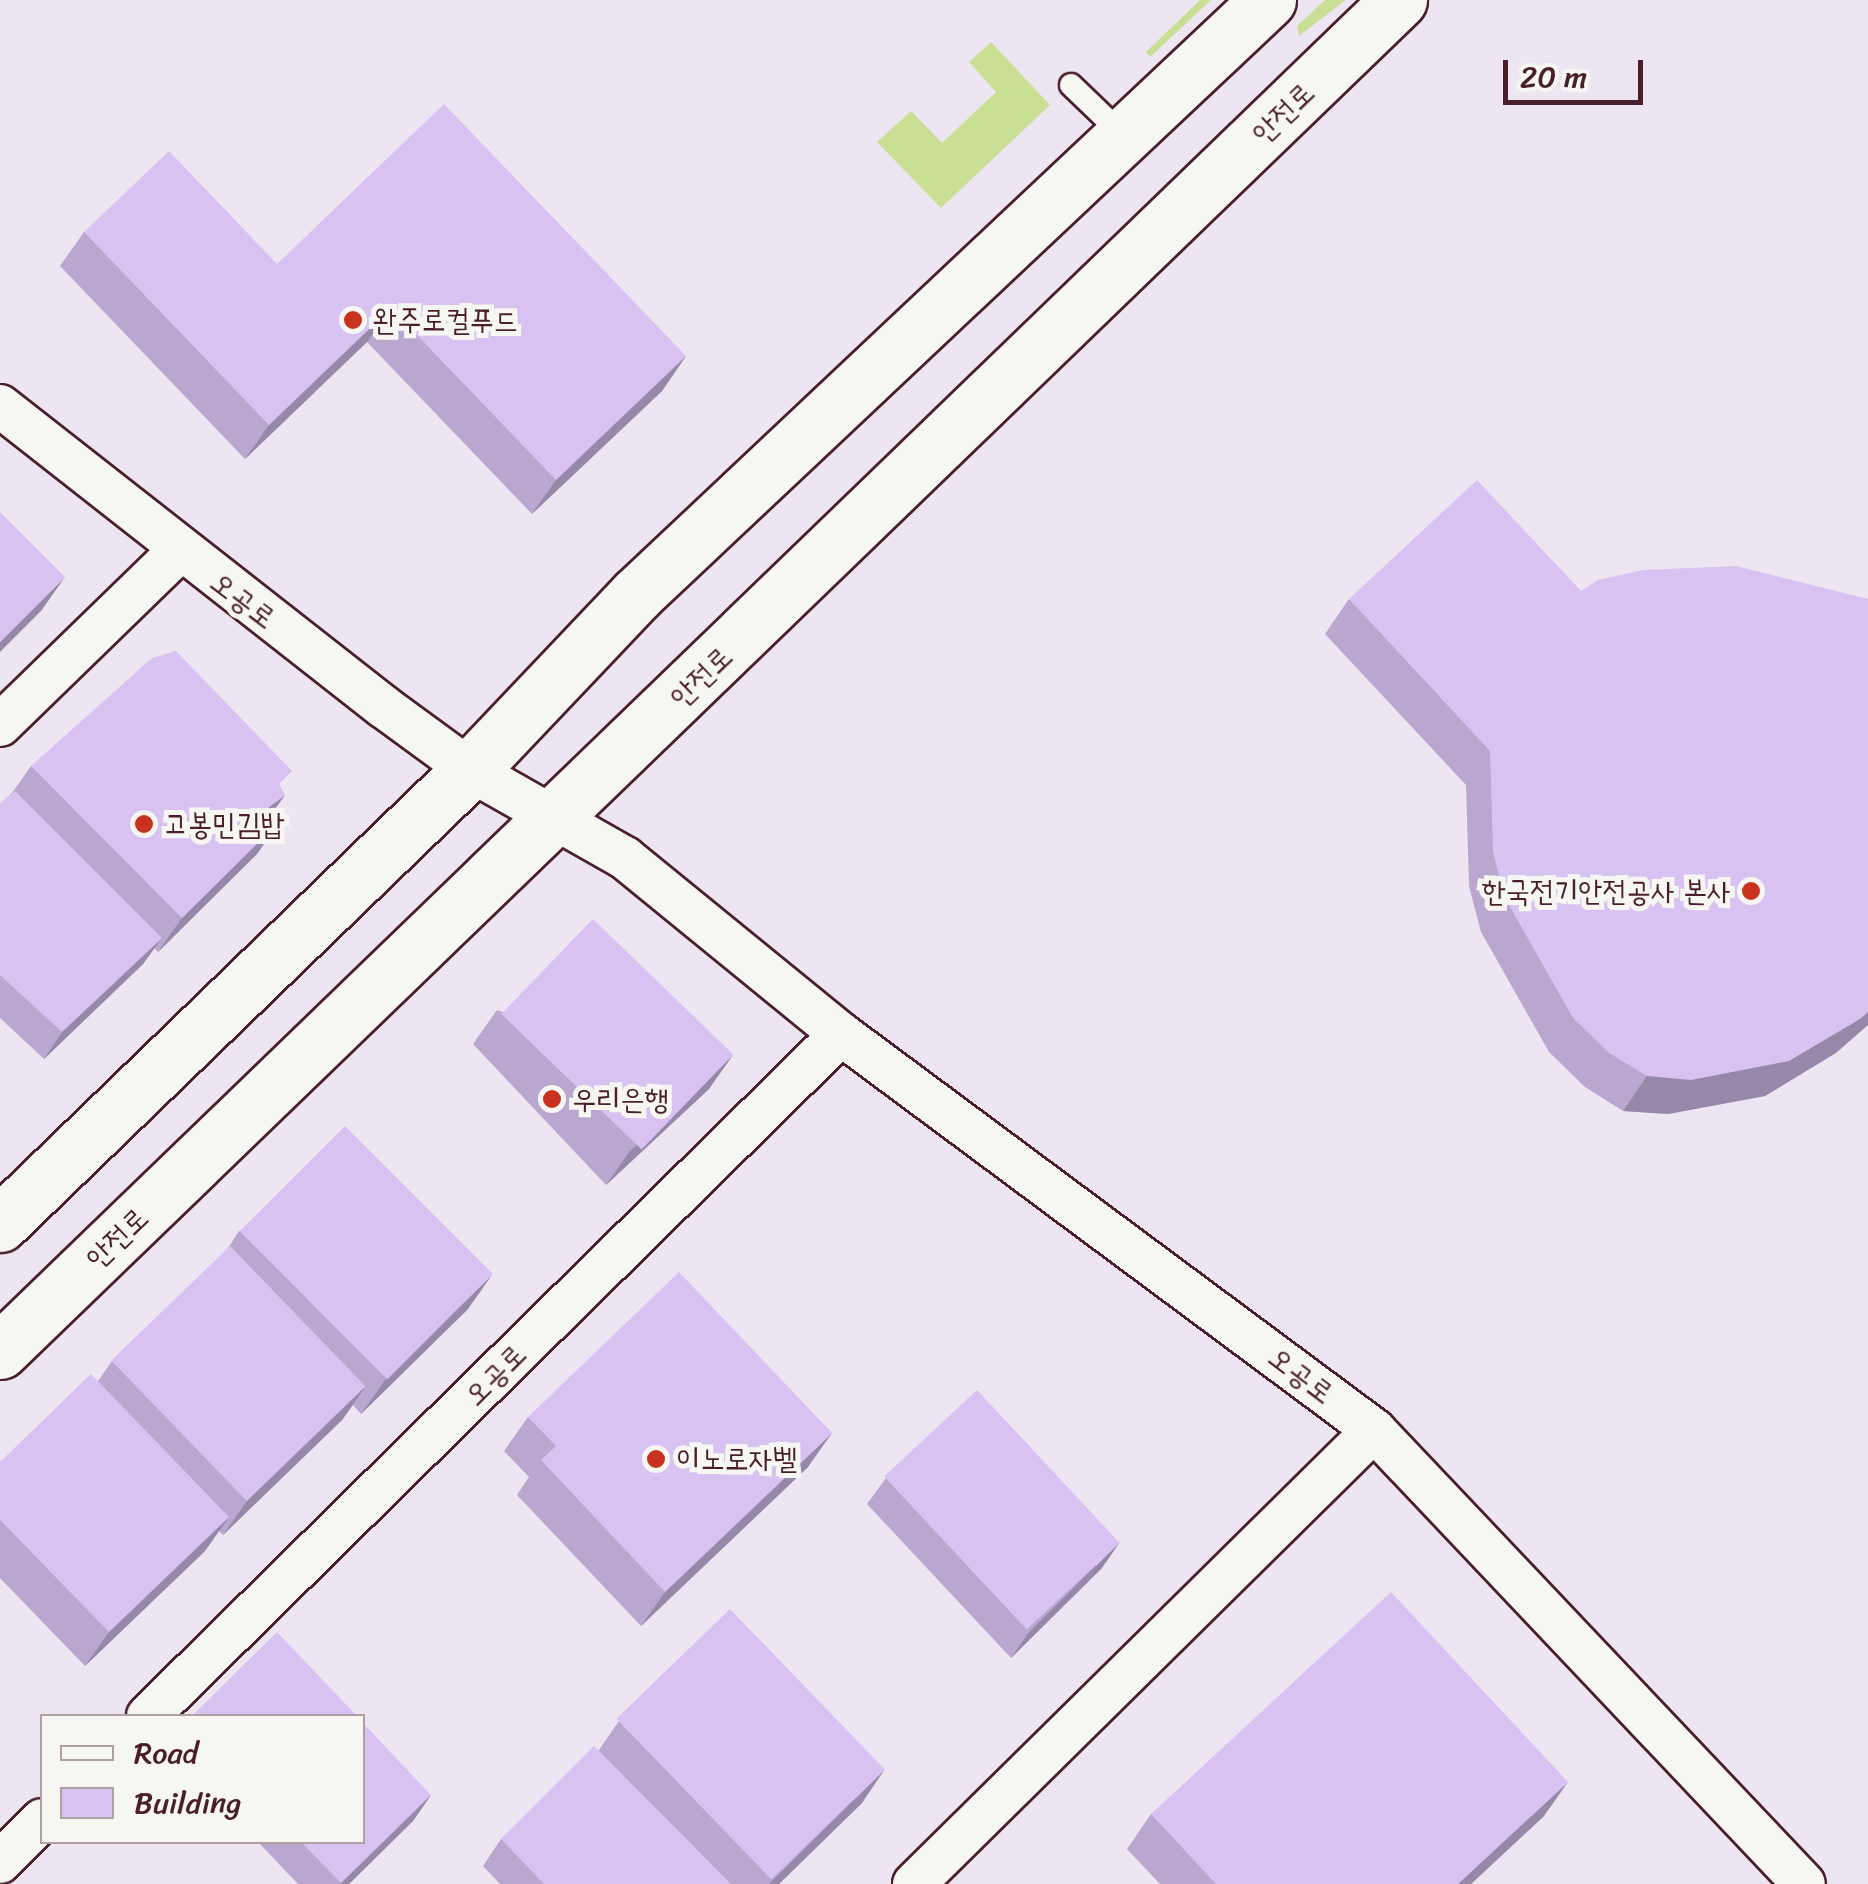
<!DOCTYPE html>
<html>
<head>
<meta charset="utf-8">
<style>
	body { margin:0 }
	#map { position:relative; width:1868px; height:1884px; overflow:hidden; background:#ede6f2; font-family:Sriracha,"Poor Story",sans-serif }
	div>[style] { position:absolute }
	.green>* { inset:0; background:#c9df94 }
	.roads { filter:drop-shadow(2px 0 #4a1f2b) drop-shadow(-2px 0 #4a1f2b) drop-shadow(0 2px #4a1f2b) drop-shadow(0 -2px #4a1f2b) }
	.lane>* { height:22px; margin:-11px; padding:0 11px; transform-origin:11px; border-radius:11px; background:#f6f6f2 }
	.street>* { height:42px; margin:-21px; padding:0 21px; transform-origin:21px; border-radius:21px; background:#f6f6f2 }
	.secondary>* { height:55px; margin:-27.5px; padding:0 27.5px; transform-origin:27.5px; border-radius:27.5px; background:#f6f6f2 }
	.wall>* { inset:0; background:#b9a7d0 }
	.shaded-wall>* { inset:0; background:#9688a9 }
	.building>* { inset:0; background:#d7c2f2; transform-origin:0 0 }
	.dots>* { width:28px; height:28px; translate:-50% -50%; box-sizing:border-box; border:5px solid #f6f6f2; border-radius:50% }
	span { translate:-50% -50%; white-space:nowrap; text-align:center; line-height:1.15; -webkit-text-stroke:10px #f6f6f2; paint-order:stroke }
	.street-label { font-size:30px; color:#4a1f2b }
	.poi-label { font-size:30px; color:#4a1f2b }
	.left { translate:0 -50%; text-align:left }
	.right { translate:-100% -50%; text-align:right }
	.legend { position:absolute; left:40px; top:1714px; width:325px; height:130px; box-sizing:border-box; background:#f6f6f2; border:2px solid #b1a0a2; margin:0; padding:12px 18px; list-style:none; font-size:30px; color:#4a1f2b }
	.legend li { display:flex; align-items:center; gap:20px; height:50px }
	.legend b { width:50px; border:2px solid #b1a0a2 }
	.scale { position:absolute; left:1503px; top:60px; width:140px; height:45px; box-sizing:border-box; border:5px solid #4a1f2b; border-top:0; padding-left:12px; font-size:30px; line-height:35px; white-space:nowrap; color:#4a1f2b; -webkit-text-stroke:8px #f6f6f2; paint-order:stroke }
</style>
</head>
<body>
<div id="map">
	<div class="green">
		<i style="clip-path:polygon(1200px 0,1211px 0,1150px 57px,1146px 52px)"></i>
		<i style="clip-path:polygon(1325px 0,1346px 0,1299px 36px,1297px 26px)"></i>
		<i style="clip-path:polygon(991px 42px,1050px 105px,941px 208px,877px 142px,911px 111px,942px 143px,996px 92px,969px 62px)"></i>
	</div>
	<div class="roads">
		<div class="lane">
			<i style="left:1071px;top:85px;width:74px;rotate:43.9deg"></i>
		</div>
		<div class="street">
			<i style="left:0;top:406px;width:488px;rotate:38.1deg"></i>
			<i style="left:384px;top:707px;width:107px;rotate:36.2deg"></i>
			<i style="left:470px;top:770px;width:178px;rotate:29.6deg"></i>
			<i style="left:625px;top:858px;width:279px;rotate:39.2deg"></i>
			<i style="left:841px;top:1034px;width:664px;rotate:36.61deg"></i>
			<i style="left:1374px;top:1430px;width:625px;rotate:46.56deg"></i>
			<i style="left:0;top:725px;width:250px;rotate:-44.2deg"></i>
			<i style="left:148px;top:1716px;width:972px;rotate:-44.54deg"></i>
			<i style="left:0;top:1862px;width:59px;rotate:-45deg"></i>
			<i style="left:914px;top:1884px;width:646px;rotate:-44.62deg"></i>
		</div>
		<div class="secondary">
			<i style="left:0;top:1224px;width:653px;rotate:-44.01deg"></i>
			<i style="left:470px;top:770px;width:241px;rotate:-46.5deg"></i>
			<i style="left:636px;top:595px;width:868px;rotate:-43.27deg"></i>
			<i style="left:0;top:1351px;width:1945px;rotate:-44deg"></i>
		</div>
	</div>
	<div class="wall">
		<i style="clip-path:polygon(84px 232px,277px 264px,686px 356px,662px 391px,532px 514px,367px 342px,245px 459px,60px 266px)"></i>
		<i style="clip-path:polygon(1349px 599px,1836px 1053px,1765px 1096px,1668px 1114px,1623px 1111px,1585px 1087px,1549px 1052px,1481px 932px,1469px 886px,1466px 785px,1325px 634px)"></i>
		<i style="clip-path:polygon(31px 766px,281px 788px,272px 812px,281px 820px,257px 854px,158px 952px,154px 948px,143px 964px,44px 1059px,0 1018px,0 804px,12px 793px)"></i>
		<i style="clip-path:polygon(497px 1010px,709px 1089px,606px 1185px,473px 1044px)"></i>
		<i style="clip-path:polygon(239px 1231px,468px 1309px,361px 1414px,353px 1405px,342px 1420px,223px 1535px,219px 1531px,205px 1551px,85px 1666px,0 1578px,0 1462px,98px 1381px,112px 1361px,226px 1251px)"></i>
		<i style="clip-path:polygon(528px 1417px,808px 1467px,641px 1626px,517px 1495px,529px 1477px,504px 1451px)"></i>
		<i style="clip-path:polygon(886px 1478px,1102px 1568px,1011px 1658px,867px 1504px)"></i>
		<i style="clip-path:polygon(619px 1721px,862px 1803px,779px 1884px,500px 1884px,483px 1866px,501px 1839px,599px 1750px)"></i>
		<i style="clip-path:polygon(431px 1795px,413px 1821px,349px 1884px,298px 1884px,258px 1842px,362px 1842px)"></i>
		<i style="clip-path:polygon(1151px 1814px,1544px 1816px,1471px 1884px,1160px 1884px,1127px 1849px)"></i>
	</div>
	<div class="shaded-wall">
		<i style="clip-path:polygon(391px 308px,367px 342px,245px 459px,269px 425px)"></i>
		<i style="clip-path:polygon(686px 356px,662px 391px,532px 514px,556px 480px)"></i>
		<i style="clip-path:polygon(65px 577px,41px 611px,0 652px,0 642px)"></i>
		<i style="clip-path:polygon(285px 795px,261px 829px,268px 808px)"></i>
		<i style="clip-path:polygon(281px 820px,257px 854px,158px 952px,182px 918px)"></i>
		<i style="clip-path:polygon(162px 938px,143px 964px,44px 1059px,62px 1032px)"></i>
		<i style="clip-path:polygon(1868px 1012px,1868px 1025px,1836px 1053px,1765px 1096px,1668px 1114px,1623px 1111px,1647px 1076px)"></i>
		<i style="clip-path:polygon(733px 1055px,709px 1089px,606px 1185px,630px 1151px)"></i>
		<i style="clip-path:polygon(492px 1275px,468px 1309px,361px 1414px,385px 1380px)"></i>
		<i style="clip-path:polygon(366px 1386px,342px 1420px,223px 1535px,247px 1501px)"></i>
		<i style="clip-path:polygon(832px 1433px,808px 1467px,641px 1626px,665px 1592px)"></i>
		<i style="clip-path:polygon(229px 1517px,205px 1551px,85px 1666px,109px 1632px)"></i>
		<i style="clip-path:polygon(1120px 1542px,1102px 1568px,1011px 1658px,1029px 1632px)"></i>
		<i style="clip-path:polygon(885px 1769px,862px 1803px,779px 1884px,769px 1884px)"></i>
		<i style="clip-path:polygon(1568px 1782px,1544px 1816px,1471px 1884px,1458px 1884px)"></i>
		<i style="clip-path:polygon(431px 1795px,413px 1821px,349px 1884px,340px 1884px)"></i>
	</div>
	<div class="building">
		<i style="clip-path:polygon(444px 104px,686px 356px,556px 480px,391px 308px,269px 425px,84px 232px,169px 151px,277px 264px)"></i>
		<i style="clip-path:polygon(1477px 480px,1581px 591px,1598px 580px,1643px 570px,1736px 566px,1868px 599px,1868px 1012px,1860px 1019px,1789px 1061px,1691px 1080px,1647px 1076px,1609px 1053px,1573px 1018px,1505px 898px,1493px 852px,1490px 751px,1349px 599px)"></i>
		<i style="clip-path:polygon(0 512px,65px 577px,0 642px)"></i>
		<i style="clip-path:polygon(176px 651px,292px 771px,279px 784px,285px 795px,268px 808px,281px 820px,182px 918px,31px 766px,152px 658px)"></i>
		<i style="clip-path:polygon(15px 791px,162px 938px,62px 1032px,0 975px,0 804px)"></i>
		<i style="left:593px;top:919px;width:195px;height:132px;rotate:44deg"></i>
		<i style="left:345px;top:1126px;width:209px;height:149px;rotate:45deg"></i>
		<i style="left:230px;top:1246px;width:195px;height:165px;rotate:46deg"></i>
		<i style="clip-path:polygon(679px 1272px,832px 1433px,665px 1592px,541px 1460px,556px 1446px,528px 1417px)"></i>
		<i style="clip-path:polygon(91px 1374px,229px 1517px,109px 1632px,0 1520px,0 1462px)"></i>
		<i style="left:977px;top:1390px;width:209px;height:127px;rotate:47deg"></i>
		<i style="clip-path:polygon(1391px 1592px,1568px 1782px,1458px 1884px,1216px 1884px,1151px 1814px)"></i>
		<i style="left:730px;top:1609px;width:223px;height:158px;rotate:46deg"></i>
		<i style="clip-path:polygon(277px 1632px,357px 1716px,192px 1716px)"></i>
		<i style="clip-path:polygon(362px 1722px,431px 1795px,341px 1883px,301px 1842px,362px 1842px)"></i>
		<i style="clip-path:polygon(594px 1746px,731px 1884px,544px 1884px,501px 1839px)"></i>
	</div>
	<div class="dots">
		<i style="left:353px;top:320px;background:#c8321e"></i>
		<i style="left:144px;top:824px;background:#c8321e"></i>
		<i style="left:1751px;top:891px;background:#c8321e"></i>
		<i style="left:552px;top:1099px;background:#c8321e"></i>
		<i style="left:656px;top:1459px;background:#c8321e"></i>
	</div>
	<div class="street-label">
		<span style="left:1283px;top:113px;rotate:-44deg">안전로</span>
		<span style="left:243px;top:600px;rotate:37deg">오공로</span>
		<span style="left:701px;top:677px;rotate:-44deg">안전로</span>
		<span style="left:117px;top:1238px;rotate:-44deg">안전로</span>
		<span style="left:495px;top:1375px;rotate:-45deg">오공로</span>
		<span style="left:1301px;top:1375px;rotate:37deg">오공로</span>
	</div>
	<div class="poi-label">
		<span class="left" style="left:373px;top:320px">완주로컬푸드</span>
		<span class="left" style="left:164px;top:824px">고봉민김밥</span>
		<span class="right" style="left:1731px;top:891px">한국전기안전공사 본사</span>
		<span class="left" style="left:572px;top:1099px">우리은행</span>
		<span class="left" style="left:676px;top:1459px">이노로자벨</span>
	</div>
	<ul class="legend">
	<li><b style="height:12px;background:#f6f6f2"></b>Road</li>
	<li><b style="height:28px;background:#d7c2f2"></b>Building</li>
	</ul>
	<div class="scale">20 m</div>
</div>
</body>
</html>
